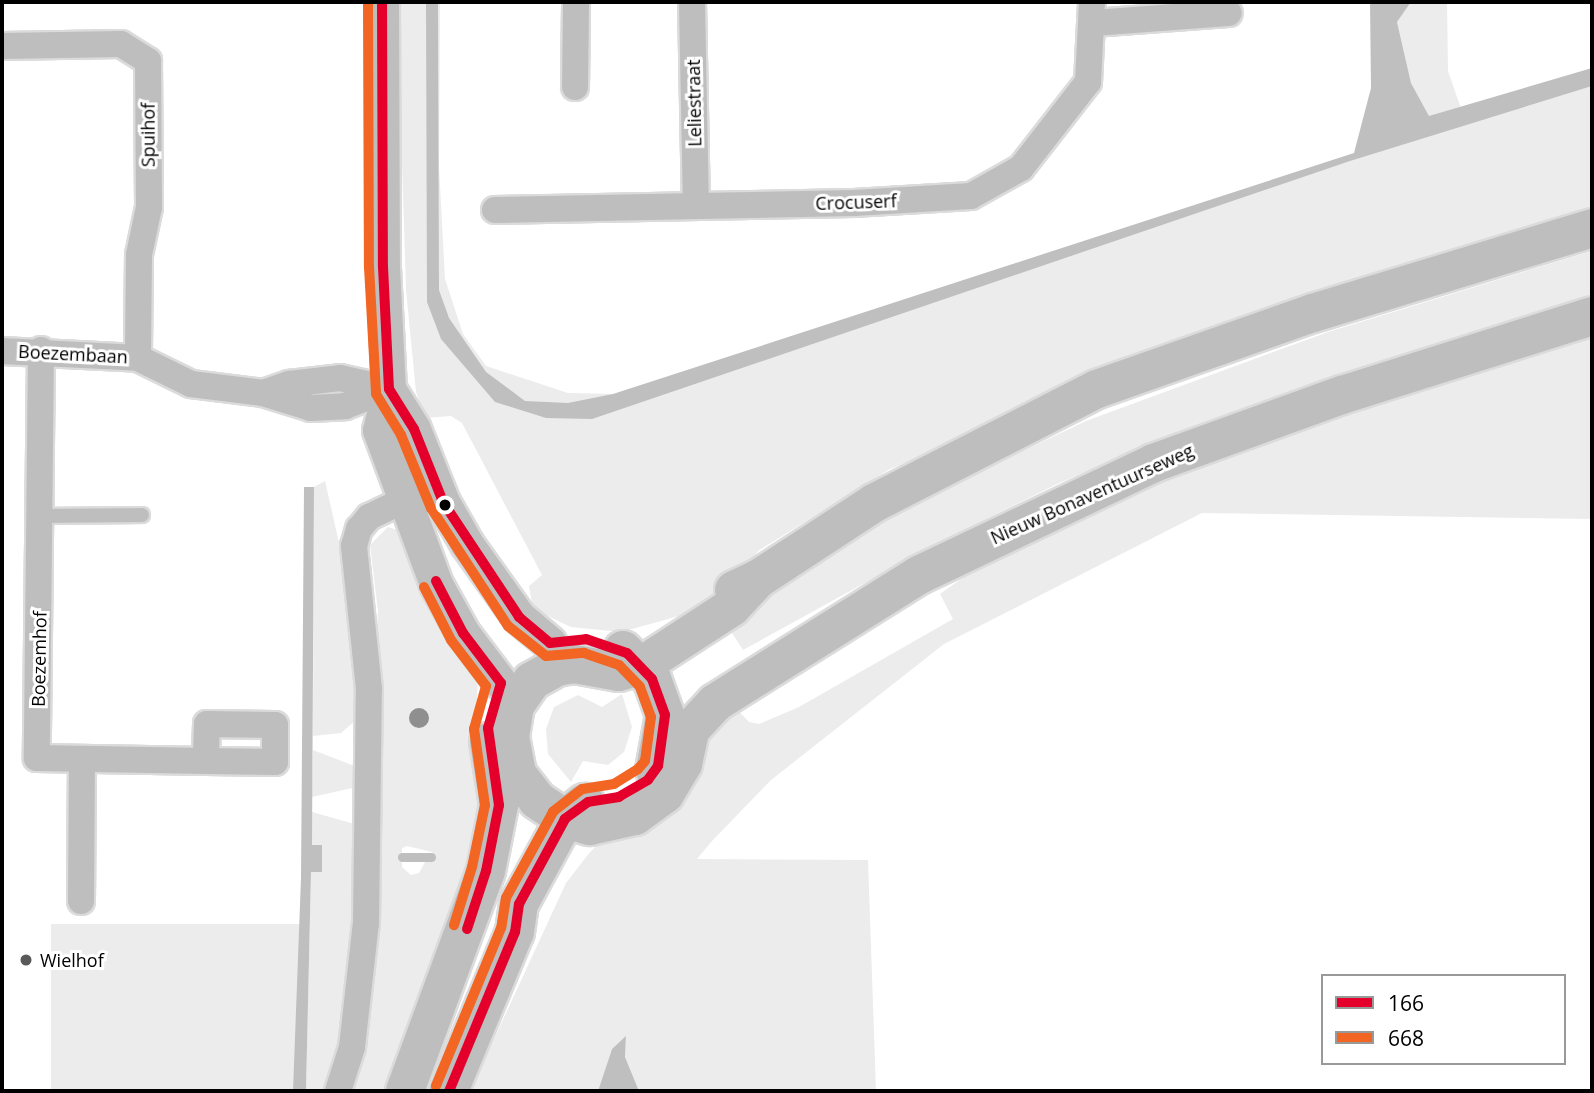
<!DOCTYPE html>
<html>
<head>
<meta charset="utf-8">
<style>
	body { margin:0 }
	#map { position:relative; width:1594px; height:1093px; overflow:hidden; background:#fff; font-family:"Open Sans",sans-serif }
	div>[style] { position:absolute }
	.green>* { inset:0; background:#ececec; transform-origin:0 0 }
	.water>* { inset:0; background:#bfbfbf }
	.stream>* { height:9px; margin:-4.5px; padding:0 4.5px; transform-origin:4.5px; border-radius:4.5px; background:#bfbfbf }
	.roads { filter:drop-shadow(2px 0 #dbdbdb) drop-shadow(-2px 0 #dbdbdb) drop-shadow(0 2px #dbdbdb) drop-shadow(0 -2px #dbdbdb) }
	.service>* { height:14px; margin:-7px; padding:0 7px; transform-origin:7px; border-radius:7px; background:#bebebe }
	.minor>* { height:26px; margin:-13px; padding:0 13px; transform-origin:13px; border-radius:13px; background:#bebebe }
	.tertiary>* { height:33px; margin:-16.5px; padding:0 16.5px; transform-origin:16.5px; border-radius:16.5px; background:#bebebe }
	.primary>* { height:38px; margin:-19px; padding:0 19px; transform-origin:19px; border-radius:19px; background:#bebebe }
	.bus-1>* { height:10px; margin:-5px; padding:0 5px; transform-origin:5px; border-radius:5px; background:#e4002b }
	.bus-2>* { height:10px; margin:-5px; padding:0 5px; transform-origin:5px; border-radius:5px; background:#f26522 }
	.trees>* { width:20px; height:20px; margin:-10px; border-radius:50%; background:#8f8f8f }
	.dots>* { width:19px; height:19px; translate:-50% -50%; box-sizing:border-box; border:4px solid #fff; border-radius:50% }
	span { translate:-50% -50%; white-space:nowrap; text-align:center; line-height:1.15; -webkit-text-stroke:6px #fff; paint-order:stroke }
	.street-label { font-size:18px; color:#000 }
	.poi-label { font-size:18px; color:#000 }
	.left { translate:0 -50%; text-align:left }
	.frame { position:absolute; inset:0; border:4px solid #000; pointer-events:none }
	.legend { position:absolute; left:1321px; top:974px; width:245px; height:91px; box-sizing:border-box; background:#fff; border:2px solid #999; margin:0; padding:9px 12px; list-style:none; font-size:21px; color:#000 }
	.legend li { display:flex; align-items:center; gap:14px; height:35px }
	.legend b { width:35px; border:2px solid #999 }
</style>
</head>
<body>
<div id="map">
	<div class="green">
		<i style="clip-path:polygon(397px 2px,440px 2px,439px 167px,445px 279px,463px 334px,486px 366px,568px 393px,617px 394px,1350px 161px,1429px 116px,1411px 83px,1397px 22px,1411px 2px,1447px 2px,1448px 71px,1466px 123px,1592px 86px,1592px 210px,1414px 261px,1221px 327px,961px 442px,890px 469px,758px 551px,743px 573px,679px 616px,621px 632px,571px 627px,533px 609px,529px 586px,542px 575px,462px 423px,451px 416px,425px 418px,416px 392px,406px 290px)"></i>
		<i style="clip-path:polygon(1592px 251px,1592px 298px,1280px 395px,1171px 435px,1057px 484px,941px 541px,743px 650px,725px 622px,812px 562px,907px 506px,1086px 421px,1328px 332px)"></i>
		<i style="clip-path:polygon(1592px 329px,1592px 519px,1202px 513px,944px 644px,771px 780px,712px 841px,697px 859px,868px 860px,876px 1091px,639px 1091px,625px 1057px,626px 1037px,612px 1049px,598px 1091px,470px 1091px,566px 883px,590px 852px,695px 753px,731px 703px,749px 722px,759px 724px,799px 707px,953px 619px,940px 594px,1023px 535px,1189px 462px)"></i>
		<i style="clip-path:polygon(325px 481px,357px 622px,356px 720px,341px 733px,313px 736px,314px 487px)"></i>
		<i style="clip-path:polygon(evenodd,388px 527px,404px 532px,478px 679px,475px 732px,488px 797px,479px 835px,384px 1091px,350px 1091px,378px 611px,370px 545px,388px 527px,407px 846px,432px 852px,431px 861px,425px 862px,419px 873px,411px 875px,402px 867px,402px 848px,407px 846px)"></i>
		<i style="clip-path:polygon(622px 694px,632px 727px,624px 752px,608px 765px,583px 761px,571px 782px,548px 754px,546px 729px,554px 707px,578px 695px,602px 707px)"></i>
		<i style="clip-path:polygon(313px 750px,357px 767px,357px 787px,312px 797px)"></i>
		<i style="clip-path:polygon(312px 812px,358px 825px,354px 941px,333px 1091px,306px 1091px,311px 872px,322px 871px,312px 846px)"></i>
		<i style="left:51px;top:924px;width:249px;height:167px"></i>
	</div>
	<div class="water">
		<i style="clip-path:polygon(426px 2px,438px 2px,439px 290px,449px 318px,486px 372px,525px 401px,568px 403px,613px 394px,1354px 153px,1371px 88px,1370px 2px,1411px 2px,1397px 22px,1411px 83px,1429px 116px,1592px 68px,1592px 86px,1350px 161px,592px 419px,546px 418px,495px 402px,441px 339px,427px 302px)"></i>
		<i style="clip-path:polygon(304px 487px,314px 487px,312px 845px,322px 845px,322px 872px,311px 872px,306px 1091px,293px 1091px,301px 878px)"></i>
		<i style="clip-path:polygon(626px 1036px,625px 1057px,639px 1091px,598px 1091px,612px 1049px)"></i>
	</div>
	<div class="stream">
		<i style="left:402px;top:857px;width:29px"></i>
	</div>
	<div class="roads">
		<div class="service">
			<i style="left:42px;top:516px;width:100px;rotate:-0.6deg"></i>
		</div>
		<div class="minor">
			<i style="left:692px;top:2px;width:202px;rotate:88.9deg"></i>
			<i style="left:1093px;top:23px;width:136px;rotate:-4.2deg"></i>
			<i style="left:2px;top:46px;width:119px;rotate:-1deg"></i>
			<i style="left:121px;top:44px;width:32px;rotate:32deg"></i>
			<i style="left:148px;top:61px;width:146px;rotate:89.6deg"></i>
			<i style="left:149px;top:207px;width:49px;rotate:101.8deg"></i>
			<i style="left:139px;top:255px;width:103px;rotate:90.6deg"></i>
			<i style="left:575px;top:87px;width:85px;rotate:-89.3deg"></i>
			<i style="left:495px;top:210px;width:359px;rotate:-1.1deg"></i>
			<i style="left:854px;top:203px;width:117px;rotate:-3.4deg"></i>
			<i style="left:971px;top:196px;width:57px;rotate:-29.2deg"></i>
			<i style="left:1021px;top:168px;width:109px;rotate:-52.1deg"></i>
			<i style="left:1088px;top:82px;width:80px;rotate:-87.1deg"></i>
			<i style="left:41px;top:350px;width:408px;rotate:90.6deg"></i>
			<i style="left:37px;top:758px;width:169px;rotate:1deg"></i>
			<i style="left:206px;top:761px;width:69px;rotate:0.8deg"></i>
			<i style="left:275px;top:762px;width:37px;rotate:-90deg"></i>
			<i style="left:275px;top:725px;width:68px;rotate:-179.2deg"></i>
			<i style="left:207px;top:724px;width:37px;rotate:92deg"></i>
			<i style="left:2px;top:351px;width:136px;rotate:2.9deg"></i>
			<i style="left:138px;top:358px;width:59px;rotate:26.1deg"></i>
			<i style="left:191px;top:384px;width:73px;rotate:7.1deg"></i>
			<i style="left:263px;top:393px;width:50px;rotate:17.4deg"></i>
			<i style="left:311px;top:408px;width:34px;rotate:-3deg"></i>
			<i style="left:345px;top:406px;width:47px;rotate:-21.1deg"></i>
			<i style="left:263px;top:393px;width:28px;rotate:-19deg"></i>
			<i style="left:289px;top:384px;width:51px;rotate:-6.7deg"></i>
			<i style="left:340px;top:378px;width:50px;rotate:12.7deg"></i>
			<i style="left:81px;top:901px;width:142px;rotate:-89.6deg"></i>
			<i style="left:338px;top:1091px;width:46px;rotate:-72.3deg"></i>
			<i style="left:352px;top:1047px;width:125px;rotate:-83.6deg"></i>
			<i style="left:366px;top:923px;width:234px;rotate:-89.3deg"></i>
			<i style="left:369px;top:689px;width:144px;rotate:-96deg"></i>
			<i style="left:354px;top:546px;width:18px;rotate:-74deg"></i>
			<i style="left:359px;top:529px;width:16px;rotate:-50deg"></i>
			<i style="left:369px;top:517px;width:58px;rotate:-25.7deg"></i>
		</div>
		<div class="tertiary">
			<i style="left:382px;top:2px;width:265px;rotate:89.8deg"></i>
			<i style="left:383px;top:267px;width:122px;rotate:87.2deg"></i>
			<i style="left:389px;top:389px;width:42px;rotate:103.7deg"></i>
			<i style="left:379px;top:430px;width:164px;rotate:69.7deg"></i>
			<i style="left:436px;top:584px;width:56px;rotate:61.1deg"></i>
			<i style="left:463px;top:633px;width:63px;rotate:52.8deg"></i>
			<i style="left:389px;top:389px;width:47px;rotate:58deg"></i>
			<i style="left:414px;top:429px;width:79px;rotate:68.3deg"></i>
			<i style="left:443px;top:502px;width:48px;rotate:60.3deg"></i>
			<i style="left:467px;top:544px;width:90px;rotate:54.5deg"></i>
			<i style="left:519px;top:617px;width:40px;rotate:40deg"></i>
		</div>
		<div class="primary">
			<i style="left:758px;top:579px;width:38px;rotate:133deg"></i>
			<i style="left:732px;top:607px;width:108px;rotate:147deg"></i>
			<i style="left:641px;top:666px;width:23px;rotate:165deg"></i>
			<i style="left:619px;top:672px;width:45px;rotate:-169.7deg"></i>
			<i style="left:575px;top:664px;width:18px;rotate:171deg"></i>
			<i style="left:557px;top:667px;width:29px;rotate:151deg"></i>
			<i style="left:532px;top:681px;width:29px;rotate:125deg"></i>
			<i style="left:515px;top:705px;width:32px;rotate:99deg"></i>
			<i style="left:510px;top:737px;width:38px;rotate:79deg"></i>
			<i style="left:517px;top:774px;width:33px;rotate:52deg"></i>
			<i style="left:537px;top:800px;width:34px;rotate:34deg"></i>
			<i style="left:565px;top:819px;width:26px;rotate:16deg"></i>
			<i style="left:590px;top:826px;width:46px;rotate:-12.5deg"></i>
			<i style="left:635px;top:816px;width:37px;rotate:-36deg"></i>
			<i style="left:665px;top:794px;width:35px;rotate:-59deg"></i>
			<i style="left:683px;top:764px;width:35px;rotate:-78deg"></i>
			<i style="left:690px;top:730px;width:37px;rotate:-47deg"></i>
			<i style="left:715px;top:703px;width:241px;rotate:-32.1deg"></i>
			<i style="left:919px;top:575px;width:260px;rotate:-25.5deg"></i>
			<i style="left:1154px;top:463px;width:200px;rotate:-19.9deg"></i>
			<i style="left:1342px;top:395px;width:262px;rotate:-17.5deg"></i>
			<i style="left:734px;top:590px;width:26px;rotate:-25deg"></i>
			<i style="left:758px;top:579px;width:139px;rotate:-33.2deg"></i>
			<i style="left:874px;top:503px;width:250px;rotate:-27.1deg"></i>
			<i style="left:1097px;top:389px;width:229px;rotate:-19.4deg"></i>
			<i style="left:1313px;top:313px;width:292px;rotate:-16.9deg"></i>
			<i style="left:623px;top:650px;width:41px;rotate:45deg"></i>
			<i style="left:652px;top:679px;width:38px;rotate:70deg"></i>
			<i style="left:665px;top:715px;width:56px;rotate:100.3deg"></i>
			<i style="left:405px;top:1091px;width:234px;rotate:-69.8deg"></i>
			<i style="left:486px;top:871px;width:67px;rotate:-78.9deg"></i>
			<i style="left:499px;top:805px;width:64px;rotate:-99deg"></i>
			<i style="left:449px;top:1091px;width:172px;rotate:-67.5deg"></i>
			<i style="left:515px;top:932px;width:28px;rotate:-82deg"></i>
			<i style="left:519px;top:904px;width:97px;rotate:-61.6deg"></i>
			<i style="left:565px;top:819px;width:26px;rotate:-39deg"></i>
		</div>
	</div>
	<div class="bus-1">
		<i style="left:382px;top:2px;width:265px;rotate:89.8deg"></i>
		<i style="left:383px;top:267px;width:122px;rotate:87.2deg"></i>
		<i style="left:389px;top:389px;width:47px;rotate:58deg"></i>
		<i style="left:414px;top:429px;width:79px;rotate:68.3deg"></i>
		<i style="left:443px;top:502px;width:138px;rotate:56.5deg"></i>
		<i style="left:519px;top:617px;width:40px;rotate:40deg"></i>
		<i style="left:550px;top:643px;width:36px;rotate:-6deg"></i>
		<i style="left:586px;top:639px;width:43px;rotate:18.9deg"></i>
		<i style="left:627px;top:653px;width:36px;rotate:46deg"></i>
		<i style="left:652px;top:679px;width:38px;rotate:70deg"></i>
		<i style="left:665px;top:715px;width:51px;rotate:97.8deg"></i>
		<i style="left:658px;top:766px;width:17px;rotate:126deg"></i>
		<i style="left:648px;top:780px;width:34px;rotate:150deg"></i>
		<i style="left:619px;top:797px;width:31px;rotate:171deg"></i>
		<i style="left:588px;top:802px;width:29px;rotate:144deg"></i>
		<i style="left:565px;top:819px;width:97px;rotate:118.4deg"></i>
		<i style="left:519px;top:904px;width:28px;rotate:98deg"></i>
		<i style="left:515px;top:932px;width:172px;rotate:112.5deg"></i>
		<i style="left:436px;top:581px;width:59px;rotate:62.6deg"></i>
		<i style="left:463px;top:633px;width:63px;rotate:52.8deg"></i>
		<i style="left:501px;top:683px;width:47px;rotate:106.1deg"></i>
		<i style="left:488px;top:728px;width:78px;rotate:81.9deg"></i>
		<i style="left:499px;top:805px;width:67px;rotate:101.1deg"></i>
		<i style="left:486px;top:871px;width:61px;rotate:108.1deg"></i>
	</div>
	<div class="bus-2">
		<i style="left:368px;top:2px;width:265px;rotate:89.8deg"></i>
		<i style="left:369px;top:267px;width:127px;rotate:86.8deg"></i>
		<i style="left:376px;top:394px;width:48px;rotate:58.6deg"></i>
		<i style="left:401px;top:435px;width:79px;rotate:67.7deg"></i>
		<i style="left:431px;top:508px;width:141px;rotate:56.9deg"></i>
		<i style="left:508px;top:626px;width:48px;rotate:38.3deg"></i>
		<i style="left:546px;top:656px;width:38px;rotate:-5deg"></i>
		<i style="left:584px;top:653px;width:37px;rotate:19deg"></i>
		<i style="left:619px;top:665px;width:30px;rotate:46deg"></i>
		<i style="left:640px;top:687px;width:32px;rotate:70deg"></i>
		<i style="left:651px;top:717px;width:44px;rotate:97.8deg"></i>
		<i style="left:645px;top:761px;width:11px;rotate:131deg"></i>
		<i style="left:638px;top:769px;width:28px;rotate:148deg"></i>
		<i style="left:614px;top:784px;width:32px;rotate:171deg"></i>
		<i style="left:582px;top:789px;width:37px;rotate:142deg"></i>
		<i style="left:553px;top:812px;width:98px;rotate:118.7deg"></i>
		<i style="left:506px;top:898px;width:30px;rotate:99deg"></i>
		<i style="left:501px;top:928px;width:171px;rotate:112.4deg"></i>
		<i style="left:424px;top:587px;width:59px;rotate:63deg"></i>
		<i style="left:451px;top:640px;width:58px;rotate:52.7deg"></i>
		<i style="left:486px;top:686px;width:45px;rotate:105.6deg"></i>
		<i style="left:474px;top:729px;width:77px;rotate:81.8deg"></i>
		<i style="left:485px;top:805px;width:63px;rotate:101.8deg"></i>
		<i style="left:472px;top:867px;width:61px;rotate:107.2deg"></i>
	</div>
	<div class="trees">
		<i style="left:419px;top:718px"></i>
	</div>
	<div class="dots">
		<i style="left:445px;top:505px;background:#000"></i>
		<i style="left:26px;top:960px;background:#595959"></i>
	</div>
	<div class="street-label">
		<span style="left:694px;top:103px;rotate:-91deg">Leliestraat</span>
		<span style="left:148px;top:135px;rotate:-90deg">Spuihof</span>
		<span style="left:856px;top:202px;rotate:-2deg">Crocuserf</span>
		<span style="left:73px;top:354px;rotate:3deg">Boezembaan</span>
		<span style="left:1092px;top:494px;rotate:-24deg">Nieuw Bonaventuurseweg</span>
		<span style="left:39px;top:659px;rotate:-89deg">Boezemhof</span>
	</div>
	<div class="poi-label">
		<span class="left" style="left:40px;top:960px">Wielhof</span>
	</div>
	<div class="frame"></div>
	<ul class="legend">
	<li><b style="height:9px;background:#e4002b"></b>166</li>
	<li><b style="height:9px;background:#f26522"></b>668</li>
	</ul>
</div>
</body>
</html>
